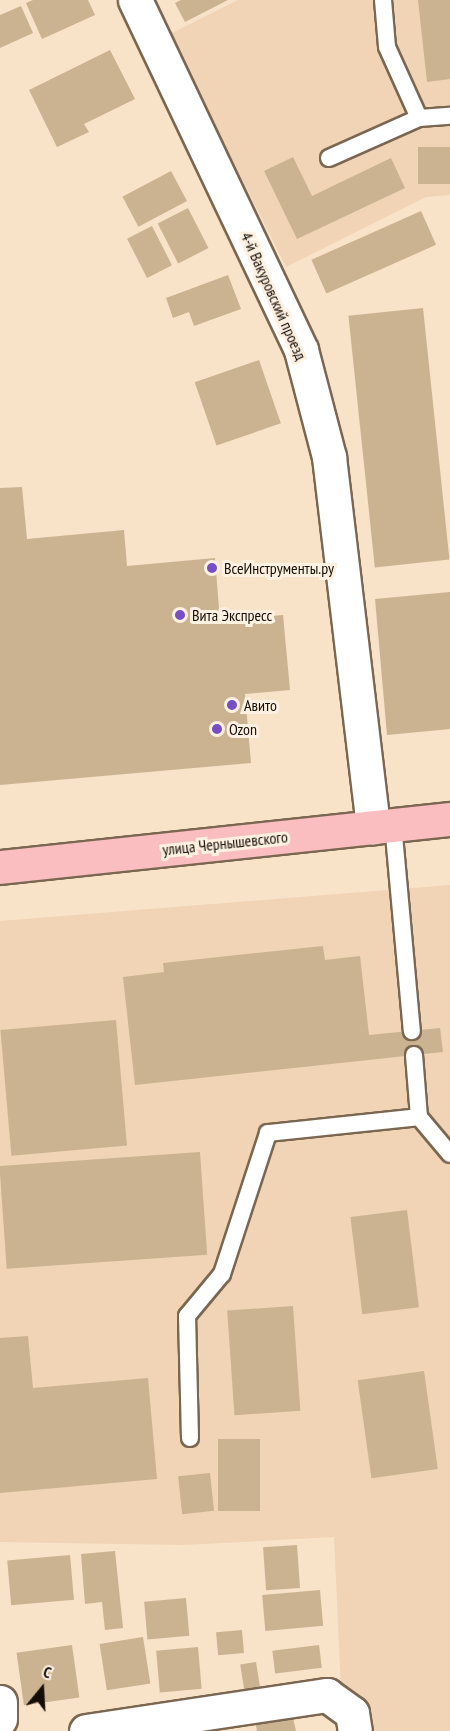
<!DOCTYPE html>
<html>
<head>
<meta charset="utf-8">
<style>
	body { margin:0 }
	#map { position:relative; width:450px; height:1731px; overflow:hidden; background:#f8e2c8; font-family:"PT Sans Narrow",sans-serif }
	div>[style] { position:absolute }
	.built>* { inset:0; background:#f0d4b5 }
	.building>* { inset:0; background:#cbb291; transform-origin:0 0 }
	.roads { filter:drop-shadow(2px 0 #7b6751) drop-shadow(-2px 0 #7b6751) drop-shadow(0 2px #7b6751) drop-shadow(0 -2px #7b6751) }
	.service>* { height:16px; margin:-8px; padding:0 8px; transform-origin:8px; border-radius:8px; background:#fff }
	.minor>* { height:33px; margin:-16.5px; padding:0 16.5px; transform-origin:16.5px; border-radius:16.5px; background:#fff }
	.primary>* { height:33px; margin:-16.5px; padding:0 16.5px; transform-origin:16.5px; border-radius:16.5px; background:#fabec1 }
	.dots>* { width:16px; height:16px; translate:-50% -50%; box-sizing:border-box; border:3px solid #fef1e2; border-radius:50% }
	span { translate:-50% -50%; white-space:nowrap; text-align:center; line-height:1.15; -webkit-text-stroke:6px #fef1e2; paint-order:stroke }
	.street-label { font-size:16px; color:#150e06 }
	.poi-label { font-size:16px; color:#150e06 }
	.left { translate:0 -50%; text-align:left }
	.north { position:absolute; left:12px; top:1659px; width:60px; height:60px; -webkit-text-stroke:4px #fef1e2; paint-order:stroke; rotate:18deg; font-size:16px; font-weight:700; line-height:24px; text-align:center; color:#150e06 }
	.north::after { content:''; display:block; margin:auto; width:21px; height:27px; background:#150e06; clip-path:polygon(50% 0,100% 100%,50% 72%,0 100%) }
</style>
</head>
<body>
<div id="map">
	<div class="built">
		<i style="clip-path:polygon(238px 0,450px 0,450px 195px,426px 197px,286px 267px,170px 34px)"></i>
		<i style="clip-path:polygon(450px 885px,450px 1731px,374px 1731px,363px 1703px,341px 1689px,334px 1537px,183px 1545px,0 1542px,0 921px)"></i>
	</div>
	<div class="building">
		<i style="clip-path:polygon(33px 0,88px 0,95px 15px,42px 39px,26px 3px)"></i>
		<i style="clip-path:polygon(181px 0,228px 0,185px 22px,175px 3px)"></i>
		<i style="clip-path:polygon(418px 0,450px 0,450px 79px,427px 82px)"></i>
		<i style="clip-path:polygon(21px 6px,33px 33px,0 48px,0 15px)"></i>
		<i style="clip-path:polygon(110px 50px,135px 99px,84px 124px,89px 132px,57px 147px,29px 90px)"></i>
		<i style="left:450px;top:147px;width:37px;height:32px;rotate:90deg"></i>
		<i style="clip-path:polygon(293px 157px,312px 196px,391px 158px,405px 188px,297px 239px,264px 171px)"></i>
		<i style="left:171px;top:171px;width:34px;height:55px;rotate:62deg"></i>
		<i style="left:188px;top:208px;width:45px;height:34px;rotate:63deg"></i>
		<i style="left:421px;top:211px;width:37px;height:120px;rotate:66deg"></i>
		<i style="left:152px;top:226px;width:44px;height:28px;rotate:63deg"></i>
		<i style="clip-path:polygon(228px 275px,241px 309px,194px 326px,189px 312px,173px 318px,166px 298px)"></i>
		<i style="left:423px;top:308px;width:253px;height:75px;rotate:84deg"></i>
		<i style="left:259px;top:360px;width:67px;height:68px;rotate:71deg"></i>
		<i style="clip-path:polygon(22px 487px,27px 539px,124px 530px,127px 566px,215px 558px,220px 621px,283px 615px,290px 690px,245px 694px,251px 763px,0 785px,0 488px)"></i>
		<i style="clip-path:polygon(450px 592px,450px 729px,387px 735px,375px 599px)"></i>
		<i style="clip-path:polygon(323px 946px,325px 960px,360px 956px,369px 1035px,440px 1028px,443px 1052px,135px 1085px,123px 977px,164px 972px,163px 963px)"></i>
		<i style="left:116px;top:1020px;width:126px;height:116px;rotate:85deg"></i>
		<i style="left:200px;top:1152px;width:103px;height:201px;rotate:86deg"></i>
		<i style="left:407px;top:1210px;width:98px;height:57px;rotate:83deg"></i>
		<i style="left:293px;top:1306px;width:105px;height:66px;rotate:86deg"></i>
		<i style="clip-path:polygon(28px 1336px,33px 1388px,148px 1378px,157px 1479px,0 1493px,0 1338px)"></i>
		<i style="left:424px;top:1371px;width:99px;height:67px;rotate:82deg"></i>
		<i style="left:218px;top:1439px;width:42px;height:72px"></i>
		<i style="left:210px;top:1473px;width:38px;height:32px;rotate:84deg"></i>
		<i style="left:297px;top:1545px;width:43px;height:34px;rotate:86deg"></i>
		<i style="clip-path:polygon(115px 1551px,123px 1628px,105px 1630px,102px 1602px,85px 1604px,81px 1554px)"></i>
		<i style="left:70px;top:1555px;width:45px;height:63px;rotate:85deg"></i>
		<i style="left:320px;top:1590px;width:36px;height:58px;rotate:85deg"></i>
		<i style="left:186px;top:1598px;width:38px;height:42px;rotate:85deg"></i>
		<i style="left:242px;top:1630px;width:23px;height:26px;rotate:85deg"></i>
		<i style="left:143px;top:1637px;width:47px;height:44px;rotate:81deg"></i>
		<i style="left:72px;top:1645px;width:53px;height:56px;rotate:82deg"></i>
		<i style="left:319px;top:1645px;width:23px;height:47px;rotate:83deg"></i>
		<i style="left:198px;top:1647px;width:42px;height:42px;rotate:85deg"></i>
		<i style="left:256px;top:1662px;width:31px;height:16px;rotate:81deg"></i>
		<i style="clip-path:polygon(291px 1709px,296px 1731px,257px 1731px,254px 1717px)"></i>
	</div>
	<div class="roads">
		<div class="service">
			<i style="left:383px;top:0;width:47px;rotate:85.1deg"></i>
			<i style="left:387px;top:47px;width:78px;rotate:65.7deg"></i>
			<i style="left:329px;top:158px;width:98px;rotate:-24deg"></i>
			<i style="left:419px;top:118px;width:31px;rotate:-4deg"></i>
			<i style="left:393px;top:824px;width:208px;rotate:84.8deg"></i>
			<i style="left:414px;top:1055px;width:62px;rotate:85.4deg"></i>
			<i style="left:419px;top:1117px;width:48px;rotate:50deg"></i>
			<i style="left:190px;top:1438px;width:122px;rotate:-91.4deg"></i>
			<i style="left:187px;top:1316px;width:55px;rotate:-50.2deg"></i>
			<i style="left:222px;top:1274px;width:148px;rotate:-71.9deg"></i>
			<i style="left:268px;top:1133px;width:152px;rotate:-6deg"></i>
		</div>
		<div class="minor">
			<i style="left:135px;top:0;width:387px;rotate:64.6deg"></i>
			<i style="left:301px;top:350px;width:111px;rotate:75.3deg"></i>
			<i style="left:329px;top:457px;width:373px;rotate:83.2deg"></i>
			<i style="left:0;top:1702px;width:17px;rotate:90deg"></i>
			<i style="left:86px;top:1731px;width:244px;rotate:-8.5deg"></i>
			<i style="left:327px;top:1695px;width:31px;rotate:36deg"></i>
			<i style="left:352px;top:1713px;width:18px;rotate:81deg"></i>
		</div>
		<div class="primary">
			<i style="left:0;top:867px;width:453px;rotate:-6.1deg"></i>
		</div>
	</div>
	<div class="dots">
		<i style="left:212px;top:568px;background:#784ec7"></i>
		<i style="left:180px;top:615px;background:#784ec7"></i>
		<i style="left:232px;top:705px;background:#784ec7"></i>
		<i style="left:217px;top:729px;background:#784ec7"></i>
	</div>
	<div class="street-label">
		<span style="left:274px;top:296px;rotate:66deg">4-й Вакуровский проезд</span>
		<span style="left:225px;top:843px;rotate:-6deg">улица Чернышевского</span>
	</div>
	<div class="poi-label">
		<span class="left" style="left:224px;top:568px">ВсеИнструменты.ру</span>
		<span class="left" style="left:192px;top:615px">Вита Экспресс</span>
		<span class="left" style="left:244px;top:705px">Авито</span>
		<span class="left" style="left:229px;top:729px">Ozon</span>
	</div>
	<div class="north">С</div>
</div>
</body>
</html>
